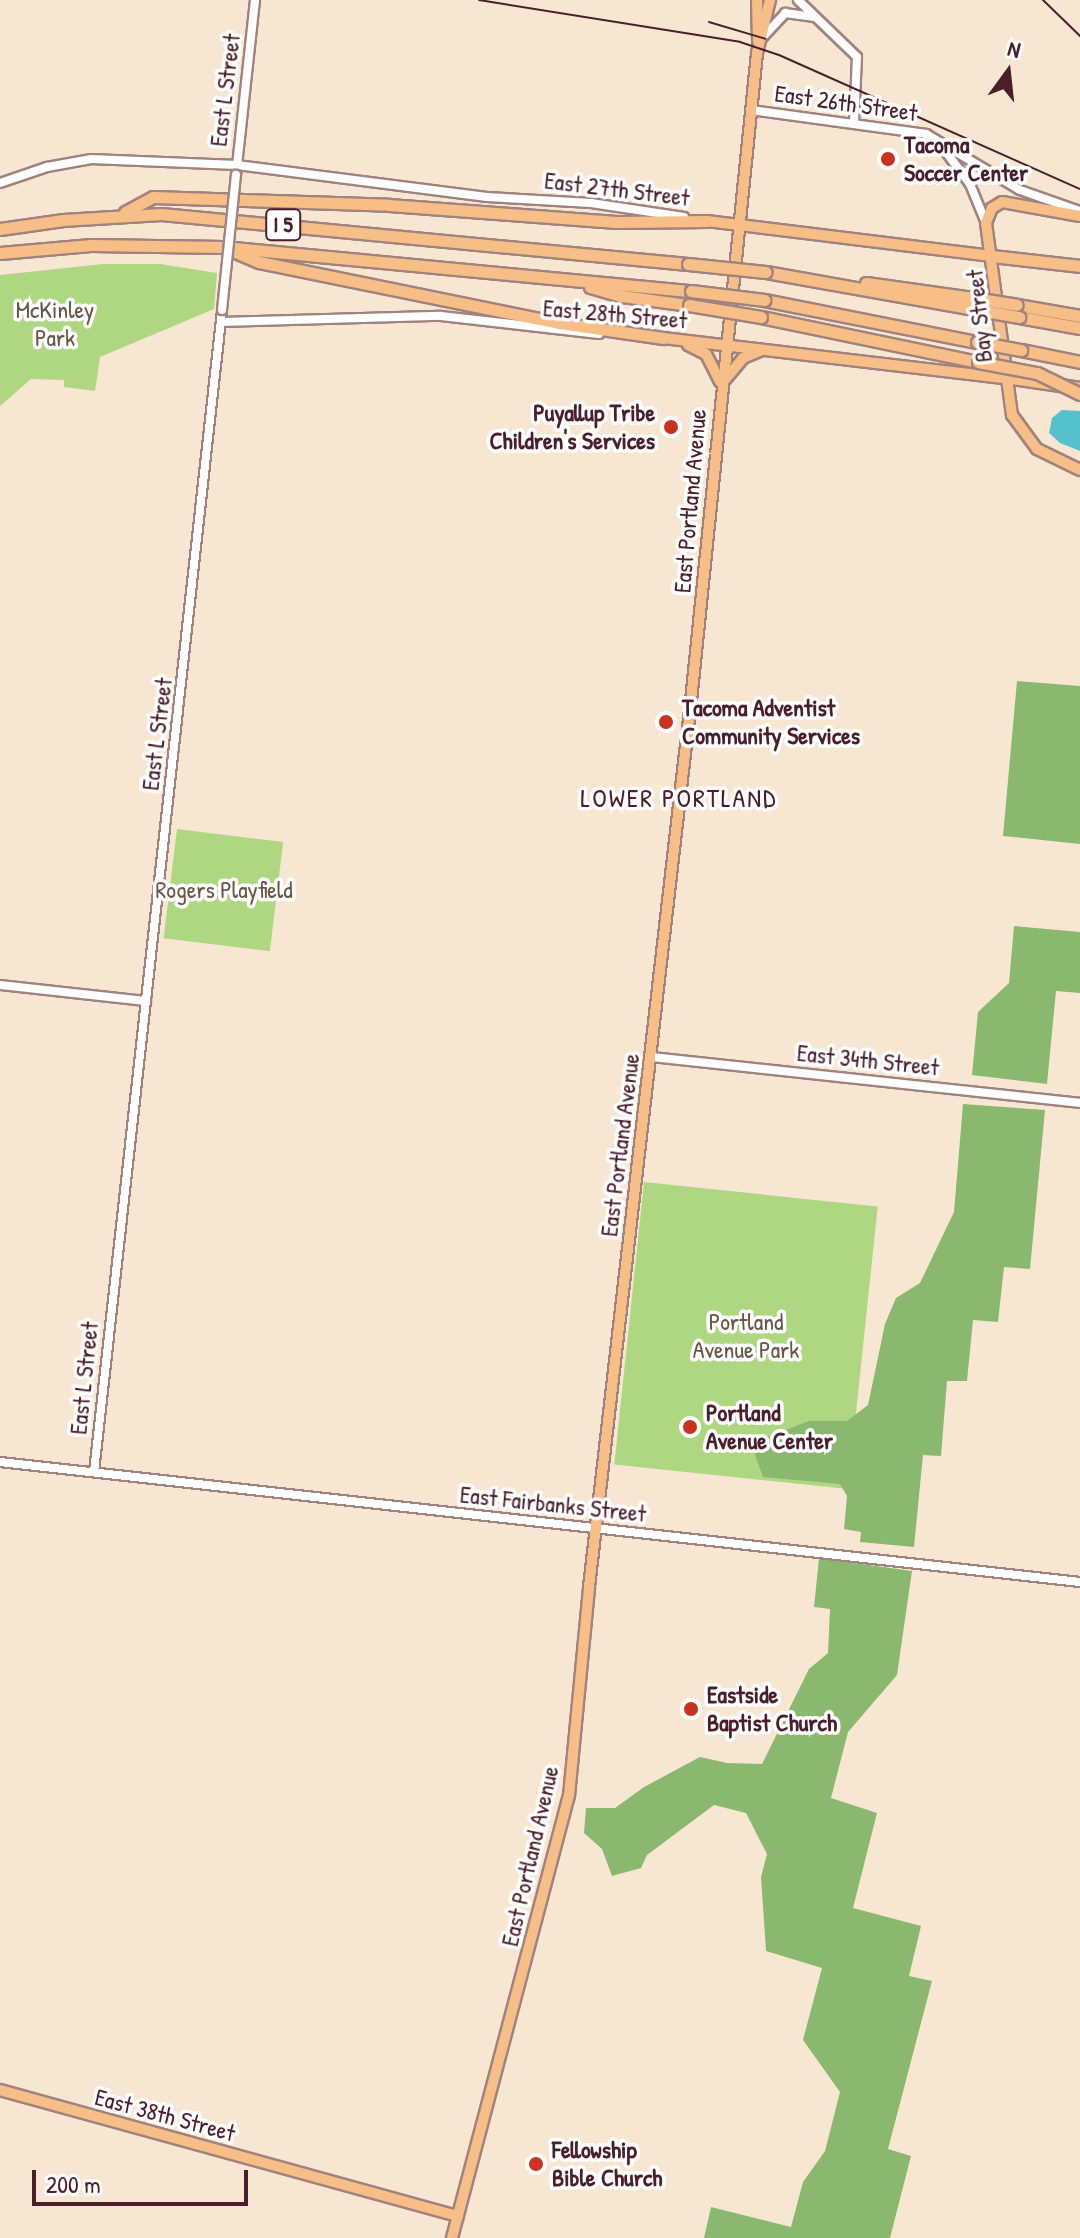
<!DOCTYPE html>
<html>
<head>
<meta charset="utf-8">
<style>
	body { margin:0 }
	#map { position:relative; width:1080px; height:2238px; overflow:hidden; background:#f7e7d2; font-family:"Patrick Hand",sans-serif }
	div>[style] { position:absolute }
	.green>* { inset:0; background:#afd781; transform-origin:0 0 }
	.forest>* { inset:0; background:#8bb86f }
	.water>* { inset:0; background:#54c1cd }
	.roads { filter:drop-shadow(2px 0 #a0837e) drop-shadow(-2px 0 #a0837e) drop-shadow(0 2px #a0837e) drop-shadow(0 -2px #a0837e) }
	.minor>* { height:8px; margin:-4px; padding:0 4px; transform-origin:4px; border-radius:4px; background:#fff }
	.major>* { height:10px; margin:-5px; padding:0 5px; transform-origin:5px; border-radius:5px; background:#f7be87 }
	.highway>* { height:11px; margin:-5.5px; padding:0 5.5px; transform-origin:5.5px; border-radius:5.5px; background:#f7be87 }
	.rail>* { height:2px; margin:-1px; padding:0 1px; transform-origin:1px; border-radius:1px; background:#4a1f2b }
	.bridges { filter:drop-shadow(2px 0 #a0837e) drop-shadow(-2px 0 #a0837e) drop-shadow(0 2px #a0837e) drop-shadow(0 -2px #a0837e) }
	.minor-bridge>* { height:8px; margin:-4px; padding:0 4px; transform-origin:4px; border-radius:4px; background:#fff }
	.highway-bridge>* { height:11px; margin:-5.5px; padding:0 5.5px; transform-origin:5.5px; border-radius:5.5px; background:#f7be87 }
	.dots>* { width:22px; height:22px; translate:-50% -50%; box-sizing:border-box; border:4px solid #fff; border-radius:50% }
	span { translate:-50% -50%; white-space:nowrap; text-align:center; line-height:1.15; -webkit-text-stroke:7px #fff; paint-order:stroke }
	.shield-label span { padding:2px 6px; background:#fff; border:2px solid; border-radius:6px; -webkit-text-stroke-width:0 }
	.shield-label { font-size:22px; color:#4a1f2b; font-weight:700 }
	.street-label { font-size:24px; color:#4a1f2b }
	.poi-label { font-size:24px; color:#4a1f2b; font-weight:700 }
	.left { translate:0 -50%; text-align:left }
	.right { translate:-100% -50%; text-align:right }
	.park-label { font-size:24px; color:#685645 }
	.neighbourhood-label { font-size:26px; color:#4a1f2b; letter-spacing:2px }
	.north { position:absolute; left:968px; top:32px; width:80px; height:80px; -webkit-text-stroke:6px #fff; paint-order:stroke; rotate:15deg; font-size:22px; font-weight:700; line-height:32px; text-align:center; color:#4a1f2b }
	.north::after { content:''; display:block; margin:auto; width:28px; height:36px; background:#4a1f2b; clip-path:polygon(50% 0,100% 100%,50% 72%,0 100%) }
	.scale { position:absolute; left:32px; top:2170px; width:216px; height:36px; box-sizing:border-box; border:4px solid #4a1f2b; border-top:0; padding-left:10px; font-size:24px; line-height:28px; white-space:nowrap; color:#4a1f2b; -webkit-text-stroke:6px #fff; paint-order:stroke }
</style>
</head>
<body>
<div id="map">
	<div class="green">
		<i style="clip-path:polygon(103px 264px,160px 264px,217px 273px,214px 309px,100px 357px,95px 391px,64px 387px,64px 380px,31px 379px,0 406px,0 275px)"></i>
		<i style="left:177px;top:829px;width:107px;height:110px;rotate:7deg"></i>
		<i style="left:644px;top:1182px;width:235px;height:284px;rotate:6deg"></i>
	</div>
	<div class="forest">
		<i style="clip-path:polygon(1017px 681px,1080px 686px,1080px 844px,1003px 836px)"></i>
		<i style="clip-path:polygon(1014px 926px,1080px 932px,1080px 993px,1056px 991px,1047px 1084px,972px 1075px,978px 1012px,1009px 983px)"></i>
		<i style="clip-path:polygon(963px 1104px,1045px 1110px,1030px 1269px,1004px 1267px,998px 1322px,973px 1320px,967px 1381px,947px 1381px,941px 1456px,923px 1455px,914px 1547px,860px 1542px,861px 1532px,844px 1529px,847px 1496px,840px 1484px,763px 1477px,755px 1455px,759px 1440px,809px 1421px,847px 1421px,868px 1405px,885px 1324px,896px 1298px,920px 1283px,954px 1212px)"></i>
		<i style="clip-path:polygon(819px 1558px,912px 1571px,897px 1675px,848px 1732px,831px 1798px,877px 1813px,853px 1908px,921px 1926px,909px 1976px,932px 1981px,888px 2149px,911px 2156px,890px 2238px,704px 2238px,711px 2207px,791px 2227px,803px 2182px,825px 2151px,840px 2092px,803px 2040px,822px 1968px,766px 1951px,761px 1877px,767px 1854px,746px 1813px,714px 1805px,647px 1855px,641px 1868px,612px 1876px,602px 1849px,584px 1833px,586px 1808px,615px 1808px,644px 1787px,700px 1757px,727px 1763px,762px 1764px,809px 1669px,828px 1653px,830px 1609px,814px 1607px)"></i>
	</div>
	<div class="water">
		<i style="clip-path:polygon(1062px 410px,1080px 411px,1080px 451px,1060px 443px,1049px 433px,1052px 418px)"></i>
	</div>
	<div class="roads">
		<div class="minor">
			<i style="left:798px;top:0;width:82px;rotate:44deg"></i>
			<i style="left:857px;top:57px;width:67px;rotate:92.6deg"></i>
			<i style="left:763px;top:37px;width:33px;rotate:-47deg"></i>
			<i style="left:785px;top:13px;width:28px;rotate:8deg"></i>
			<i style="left:751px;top:110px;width:177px;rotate:7.8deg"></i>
			<i style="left:926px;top:134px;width:109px;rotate:30.8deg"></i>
			<i style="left:1020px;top:190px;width:64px;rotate:19.3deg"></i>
			<i style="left:940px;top:144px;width:50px;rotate:53.1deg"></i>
			<i style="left:970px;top:184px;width:42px;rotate:67.7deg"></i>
			<i style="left:236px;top:175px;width:176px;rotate:-83.8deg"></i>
			<i style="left:0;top:183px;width:50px;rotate:-18.8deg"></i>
			<i style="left:47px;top:167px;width:45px;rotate:-10.3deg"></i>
			<i style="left:91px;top:159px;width:146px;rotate:2.4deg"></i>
			<i style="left:237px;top:165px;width:252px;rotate:7.3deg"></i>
			<i style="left:487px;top:197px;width:104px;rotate:3.3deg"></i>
			<i style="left:591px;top:203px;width:94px;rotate:8.6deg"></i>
			<i style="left:221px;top:322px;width:220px;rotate:-1.6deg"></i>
			<i style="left:441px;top:316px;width:159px;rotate:6.5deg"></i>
			<i style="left:0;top:985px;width:147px;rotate:6.3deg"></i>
			<i style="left:651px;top:1057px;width:431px;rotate:6.1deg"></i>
			<i style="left:0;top:1462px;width:1087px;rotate:6.34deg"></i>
			<i style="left:94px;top:1472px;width:1169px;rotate:-83.71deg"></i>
		</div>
		<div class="major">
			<i style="left:757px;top:0;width:41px;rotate:88.6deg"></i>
			<i style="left:1080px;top:216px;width:79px;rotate:-169.8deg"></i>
			<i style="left:1002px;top:202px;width:12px;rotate:149deg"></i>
			<i style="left:992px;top:208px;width:16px;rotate:112deg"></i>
			<i style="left:986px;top:223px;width:194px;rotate:82.3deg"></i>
			<i style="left:1012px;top:415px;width:42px;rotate:53.7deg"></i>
			<i style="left:1037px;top:449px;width:48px;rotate:26deg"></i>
			<i style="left:707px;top:221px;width:287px;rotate:7deg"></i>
			<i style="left:663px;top:338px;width:351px;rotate:6.7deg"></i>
			<i style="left:688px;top:345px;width:20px;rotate:27deg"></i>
			<i style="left:706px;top:354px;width:31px;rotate:63deg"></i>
			<i style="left:723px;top:382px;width:31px;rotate:-50deg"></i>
			<i style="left:743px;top:358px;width:21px;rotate:-23deg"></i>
			<i style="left:0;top:2090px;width:475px;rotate:15.4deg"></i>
			<i style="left:452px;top:2238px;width:457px;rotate:-75.2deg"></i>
			<i style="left:569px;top:1796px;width:210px;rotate:-84.5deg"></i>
			<i style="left:589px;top:1587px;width:892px;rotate:-83.43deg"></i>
			<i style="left:691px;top:701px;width:651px;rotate:-84.18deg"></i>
			<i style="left:757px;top:53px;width:55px;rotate:-76.2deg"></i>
		</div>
		<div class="highway">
			<i style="left:125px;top:212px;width:32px;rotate:-28deg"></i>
			<i style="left:153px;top:197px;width:236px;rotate:1.9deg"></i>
			<i style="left:389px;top:205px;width:228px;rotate:4.3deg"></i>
			<i style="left:616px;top:222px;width:91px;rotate:-0.6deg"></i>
			<i style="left:0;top:229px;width:64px;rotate:-8.1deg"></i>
			<i style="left:63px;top:220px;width:98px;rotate:-3.5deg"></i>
			<i style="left:161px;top:214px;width:529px;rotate:5.42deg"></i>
			<i style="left:235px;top:252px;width:26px;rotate:23deg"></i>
			<i style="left:259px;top:262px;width:307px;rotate:11.5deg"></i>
			<i style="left:560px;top:323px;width:104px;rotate:8.3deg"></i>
			<i style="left:0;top:253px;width:91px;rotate:-5deg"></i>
			<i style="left:91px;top:245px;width:132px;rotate:0.9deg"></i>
			<i style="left:223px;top:247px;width:470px;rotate:5.4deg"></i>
			<i style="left:992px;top:256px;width:89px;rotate:6.5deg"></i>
			<i style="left:766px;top:272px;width:216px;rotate:10.1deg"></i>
			<i style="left:866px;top:283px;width:115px;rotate:8deg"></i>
			<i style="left:590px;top:287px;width:33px;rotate:16deg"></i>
			<i style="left:622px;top:296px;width:68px;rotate:7.7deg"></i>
			<i style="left:764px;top:300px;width:217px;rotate:11.2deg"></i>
			<i style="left:1017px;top:305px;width:64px;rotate:9.9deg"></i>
			<i style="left:761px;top:317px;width:222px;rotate:11.7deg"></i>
			<i style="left:1019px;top:317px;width:62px;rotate:10.2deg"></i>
			<i style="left:1021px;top:350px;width:60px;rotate:11.5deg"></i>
			<i style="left:1005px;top:377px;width:76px;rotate:8.3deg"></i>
		</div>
	</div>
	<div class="rail">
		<i style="left:479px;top:0;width:264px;rotate:9.1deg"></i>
		<i style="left:740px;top:42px;width:41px;rotate:18.4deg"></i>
		<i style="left:779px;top:55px;width:329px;rotate:24deg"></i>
		<i style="left:1043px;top:0;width:52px;rotate:44.2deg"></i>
		<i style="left:709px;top:22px;width:59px;rotate:16.6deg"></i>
	</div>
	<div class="bridges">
		<div class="minor-bridge">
			<i style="left:222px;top:310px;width:136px;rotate:-84.1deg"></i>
		</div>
		<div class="highway-bridge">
			<i style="left:688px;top:264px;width:78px;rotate:5.9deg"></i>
			<i style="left:691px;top:291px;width:74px;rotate:7deg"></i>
			<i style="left:980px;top:299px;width:37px;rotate:9deg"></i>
			<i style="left:689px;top:305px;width:73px;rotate:9.5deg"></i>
			<i style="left:979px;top:310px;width:41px;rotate:9.9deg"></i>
			<i style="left:977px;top:342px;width:45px;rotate:10.3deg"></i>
			<i style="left:978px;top:362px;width:60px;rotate:10.6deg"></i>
			<i style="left:1037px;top:373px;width:48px;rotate:26deg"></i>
		</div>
	</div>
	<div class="dots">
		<i style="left:888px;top:159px;background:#c8321e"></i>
		<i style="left:671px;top:427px;background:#c8321e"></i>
		<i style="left:666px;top:722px;background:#c8321e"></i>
		<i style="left:690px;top:1427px;background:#c8321e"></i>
		<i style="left:691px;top:1709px;background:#c8321e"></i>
		<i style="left:536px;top:2164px;background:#c8321e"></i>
	</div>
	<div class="shield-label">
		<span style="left:283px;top:225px">I 5</span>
	</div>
	<div class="street-label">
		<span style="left:225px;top:90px;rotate:-83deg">East L Street</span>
		<span style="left:846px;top:103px;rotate:8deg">East 26th Street</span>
		<span style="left:617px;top:189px;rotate:7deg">East 27th Street</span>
		<span style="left:615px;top:314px;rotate:5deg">East 28th Street</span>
		<span style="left:979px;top:316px;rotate:-96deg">Bay Street</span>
		<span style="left:690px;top:501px;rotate:-85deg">East Portland Avenue</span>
		<span style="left:157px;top:734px;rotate:-83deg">East L Street</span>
		<span style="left:868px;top:1060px;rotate:6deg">East 34th Street</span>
		<span style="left:620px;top:1145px;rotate:-83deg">East Portland Avenue</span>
		<span style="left:84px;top:1378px;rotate:-84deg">East L Street</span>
		<span style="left:553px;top:1504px;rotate:6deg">East Fairbanks Street</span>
		<span style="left:530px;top:1856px;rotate:-77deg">East Portland Avenue</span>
		<span style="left:165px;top:2115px;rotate:15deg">East 38th Street</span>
	</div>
	<div class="poi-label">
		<span class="left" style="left:904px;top:159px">Tacoma<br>Soccer Center</span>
		<span class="right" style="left:655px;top:427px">Puyallup Tribe<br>Children's Services</span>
		<span class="left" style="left:682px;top:722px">Tacoma Adventist<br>Community Services</span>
		<span class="left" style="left:706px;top:1427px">Portland<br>Avenue Center</span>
		<span class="left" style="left:707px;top:1709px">Eastside<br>Baptist Church</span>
		<span class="left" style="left:552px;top:2164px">Fellowship<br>Bible Church</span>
	</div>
	<div class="park-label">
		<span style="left:55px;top:324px">McKinley<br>Park</span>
		<span style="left:224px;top:890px">Rogers Playfield</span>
		<span style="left:746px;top:1336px">Portland<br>Avenue Park</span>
	</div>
	<div class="neighbourhood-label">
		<span style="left:679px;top:798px">LOWER PORTLAND</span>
	</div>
	<div class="north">N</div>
	<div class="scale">200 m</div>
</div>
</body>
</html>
